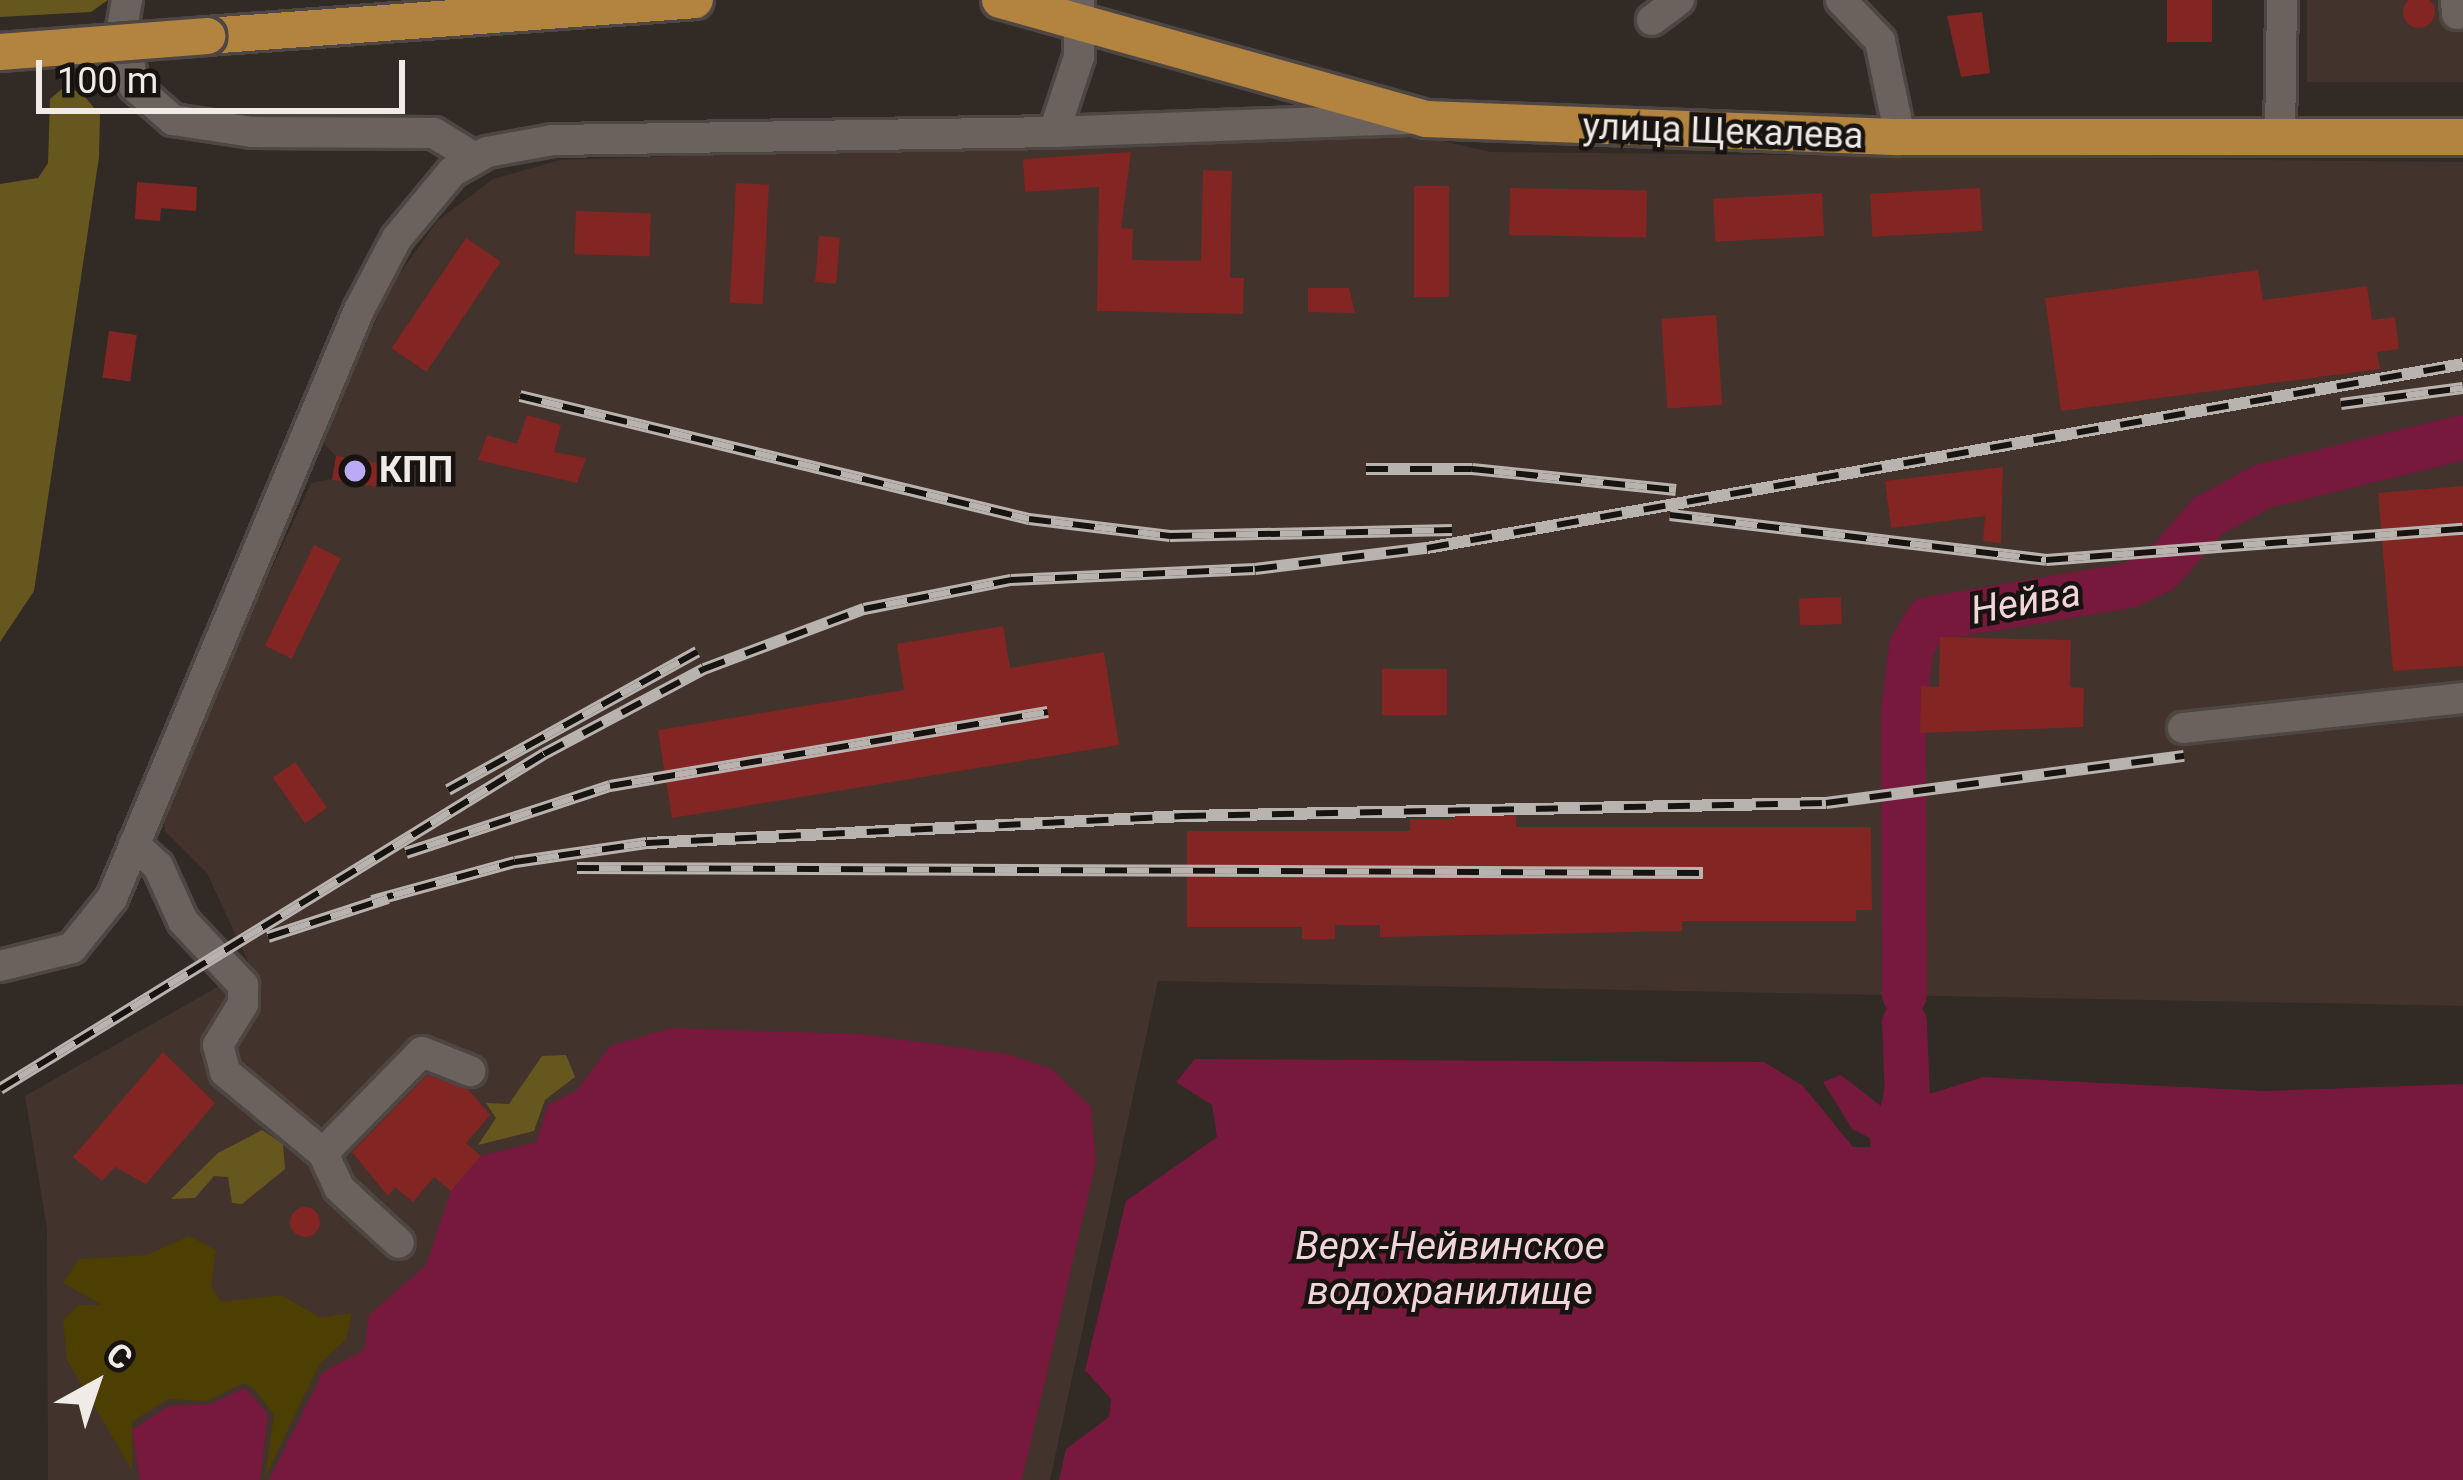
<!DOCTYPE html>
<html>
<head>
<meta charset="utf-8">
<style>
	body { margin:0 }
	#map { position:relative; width:2463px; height:1480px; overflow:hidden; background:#322a25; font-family:Roboto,sans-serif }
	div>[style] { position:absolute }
	.built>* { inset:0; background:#42332c; transform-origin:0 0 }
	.green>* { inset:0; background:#4d3f01 }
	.forest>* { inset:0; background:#66571e }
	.water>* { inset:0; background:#76193c }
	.river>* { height:45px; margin:-22.5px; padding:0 22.5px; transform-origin:22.5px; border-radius:22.5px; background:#76193c }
	.building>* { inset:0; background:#832523; transform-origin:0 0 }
	.round { border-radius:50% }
	.roads { filter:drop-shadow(3px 0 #4e4642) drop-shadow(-3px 0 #4e4642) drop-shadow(0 3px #4e4642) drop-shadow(0 -3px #4e4642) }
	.minor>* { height:30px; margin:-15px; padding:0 15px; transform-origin:15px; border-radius:15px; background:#6c625d }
	.major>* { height:36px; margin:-18px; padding:0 18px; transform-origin:18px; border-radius:18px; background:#b38340 }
	.rail>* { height:12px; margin-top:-6px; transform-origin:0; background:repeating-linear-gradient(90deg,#171311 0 22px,#b9b3af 0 44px); box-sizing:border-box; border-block:3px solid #b9b3af }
	.bridges { filter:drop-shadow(3px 0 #4e4642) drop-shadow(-3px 0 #4e4642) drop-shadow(0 3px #4e4642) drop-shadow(0 -3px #4e4642) }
	.major-bridge>* { height:36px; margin:-18px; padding:0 18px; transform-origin:18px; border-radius:18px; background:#b38340 }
	.dots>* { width:33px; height:33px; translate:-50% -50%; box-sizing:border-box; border:6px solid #171311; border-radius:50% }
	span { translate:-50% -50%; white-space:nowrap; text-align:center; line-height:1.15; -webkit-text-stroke:9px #171311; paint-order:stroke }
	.street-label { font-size:36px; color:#f1ebe8 }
	.poi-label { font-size:36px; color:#f1ebe8; font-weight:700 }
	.left { translate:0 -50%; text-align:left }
	.water-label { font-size:39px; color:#f1d5db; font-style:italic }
	.north { position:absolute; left:36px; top:1324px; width:120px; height:120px; -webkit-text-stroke:9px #171311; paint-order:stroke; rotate:40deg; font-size:33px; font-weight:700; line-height:48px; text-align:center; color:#f1ebe8 }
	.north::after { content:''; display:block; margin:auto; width:42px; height:54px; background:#f1ebe8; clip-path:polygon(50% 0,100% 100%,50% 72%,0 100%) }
	.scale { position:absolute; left:36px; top:60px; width:369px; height:54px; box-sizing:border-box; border:6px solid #f1ebe8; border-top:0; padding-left:15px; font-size:36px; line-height:42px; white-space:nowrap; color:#f1ebe8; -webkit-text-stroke:9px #171311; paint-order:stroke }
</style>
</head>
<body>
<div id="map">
	<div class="built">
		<i style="left:2307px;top:0;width:156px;height:82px"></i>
		<i style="clip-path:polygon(1409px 133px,1491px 152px,2463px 162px,2463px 1006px,1158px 981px,1050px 1480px,48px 1480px,47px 1229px,25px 1096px,251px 968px,207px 873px,165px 831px,162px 808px,311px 483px,332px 479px,336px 456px,321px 441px,392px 285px,437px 221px,493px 179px,560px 160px)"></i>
	</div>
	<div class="green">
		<i style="clip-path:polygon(189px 1236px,216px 1250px,211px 1286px,221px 1302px,281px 1295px,321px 1318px,352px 1313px,346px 1339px,319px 1365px,265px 1477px,274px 1415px,255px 1389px,243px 1383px,207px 1401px,168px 1399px,132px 1422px,132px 1470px,67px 1360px,63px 1320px,79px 1305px,102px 1305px,63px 1283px,79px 1259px,147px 1255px)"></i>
	</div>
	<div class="forest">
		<i style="clip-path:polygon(0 0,108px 0,91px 12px,0 17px)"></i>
		<i style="clip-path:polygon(63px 88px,81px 92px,100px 115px,99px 157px,34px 591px,0 642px,0 184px,38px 178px,48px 163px,50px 99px)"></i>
		<i style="clip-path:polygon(566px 1055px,575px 1077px,545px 1100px,534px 1131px,478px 1145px,496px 1118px,486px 1103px,509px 1104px,542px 1056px)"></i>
		<i style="clip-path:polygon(262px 1130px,283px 1144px,285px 1169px,242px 1204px,232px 1203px,228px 1177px,214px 1176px,195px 1198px,171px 1199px,218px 1153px)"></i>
	</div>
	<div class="water">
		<i style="clip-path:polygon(671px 1028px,861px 1034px,1007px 1054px,1052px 1069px,1091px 1107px,1096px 1162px,1022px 1480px,269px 1480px,323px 1372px,364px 1350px,369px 1315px,426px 1265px,451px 1191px,481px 1156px,536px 1142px,548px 1105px,577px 1090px,610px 1046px)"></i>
		<i style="clip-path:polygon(1195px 1059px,1764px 1062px,1803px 1086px,1853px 1147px,1870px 1147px,1870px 1138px,1852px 1129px,1823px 1082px,1841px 1075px,1881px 1106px,1890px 1061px,1923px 1063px,1926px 1095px,1983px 1077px,2265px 1091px,2463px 1084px,2463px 1480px,1059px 1480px,1066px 1449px,1109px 1417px,1111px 1399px,1085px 1370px,1126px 1201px,1217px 1137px,1212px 1105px,1176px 1082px)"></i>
		<i style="clip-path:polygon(245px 1388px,268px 1414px,260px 1480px,140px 1480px,132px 1430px,169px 1406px,211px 1404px)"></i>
	</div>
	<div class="river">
		<i style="left:1904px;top:994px;width:283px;rotate:-90.2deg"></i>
		<i style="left:1903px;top:711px;width:65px;rotate:-83deg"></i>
		<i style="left:1911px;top:646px;width:31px;rotate:-59deg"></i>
		<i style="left:1927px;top:619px;width:205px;rotate:-9.6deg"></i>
		<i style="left:2129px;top:585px;width:34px;rotate:-26deg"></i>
		<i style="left:2160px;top:570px;width:72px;rotate:-49deg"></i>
		<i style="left:2207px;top:516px;width:63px;rotate:-28.6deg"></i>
		<i style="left:2262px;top:486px;width:207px;rotate:-13.7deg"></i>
		<i style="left:1904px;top:1022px;width:102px;rotate:87.8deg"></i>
	</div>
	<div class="building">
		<i class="round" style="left:2403px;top:-4px;width:32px;height:32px"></i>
		<i style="left:2167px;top:0;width:45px;height:42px"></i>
		<i style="clip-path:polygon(1982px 12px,1990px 73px,1961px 77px,1947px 16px)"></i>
		<i style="clip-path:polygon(1131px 152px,1121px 228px,1133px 229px,1132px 260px,1201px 261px,1203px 170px,1232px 171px,1230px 278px,1244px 278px,1243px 314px,1097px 311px,1099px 187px,1025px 192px,1023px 159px)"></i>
		<i style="clip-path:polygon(137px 182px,197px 187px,196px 211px,161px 208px,160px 221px,135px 219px)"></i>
		<i style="left:736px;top:183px;width:33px;height:120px;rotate:3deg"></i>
		<i style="left:1414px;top:186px;width:35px;height:111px"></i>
		<i style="left:1510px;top:188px;width:137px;height:47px;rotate:1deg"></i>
		<i style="left:1980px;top:188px;width:43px;height:110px;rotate:87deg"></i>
		<i style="left:1822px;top:193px;width:43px;height:109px;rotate:87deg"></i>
		<i style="left:576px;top:211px;width:75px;height:43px;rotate:2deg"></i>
		<i style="left:819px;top:236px;width:21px;height:46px;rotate:5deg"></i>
		<i style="left:466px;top:238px;width:42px;height:133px;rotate:34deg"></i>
		<i style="clip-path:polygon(2258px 270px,2263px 300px,2367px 286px,2372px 320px,2395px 317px,2399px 349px,2377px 352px,2380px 369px,2061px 411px,2045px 298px)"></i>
		<i style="clip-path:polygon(1308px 288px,1349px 288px,1355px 313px,1308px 312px)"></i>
		<i style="left:1716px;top:315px;width:90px;height:55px;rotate:86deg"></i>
		<i style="left:109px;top:331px;width:28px;height:47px;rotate:8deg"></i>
		<i style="clip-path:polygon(527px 415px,561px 425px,554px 452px,586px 458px,577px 483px,478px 460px,487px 435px,517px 444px)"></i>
		<i style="left:336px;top:456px;width:44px;height:24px;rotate:9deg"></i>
		<i style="clip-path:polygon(2003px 467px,2001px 543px,1983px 541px,1985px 516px,1891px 528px,1885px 481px)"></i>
		<i style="clip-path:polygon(2463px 486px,2463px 666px,2393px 671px,2378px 493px)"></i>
		<i style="left:314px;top:545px;width:30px;height:112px;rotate:26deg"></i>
		<i style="left:1841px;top:597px;width:27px;height:42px;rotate:88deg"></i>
		<i style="clip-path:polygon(1003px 626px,1010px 668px,1104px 652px,1119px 745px,672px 818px,658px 730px,904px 690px,897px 644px)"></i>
		<i style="clip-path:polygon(1940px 637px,2071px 640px,2070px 687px,2084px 688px,2083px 727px,1920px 733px,1921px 686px,1939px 687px)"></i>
		<i style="left:1382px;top:669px;width:65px;height:46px"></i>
		<i style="left:295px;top:762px;width:56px;height:27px;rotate:55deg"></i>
		<i style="clip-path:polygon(1453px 808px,1516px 808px,1516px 827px,1871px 827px,1872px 910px,1856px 910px,1856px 921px,1682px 921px,1682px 931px,1380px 937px,1380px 925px,1335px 925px,1335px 939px,1302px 939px,1302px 927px,1187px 927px,1187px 831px,1410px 831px,1410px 819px,1453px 819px)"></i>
		<i style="clip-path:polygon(163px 1052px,215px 1103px,146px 1184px,115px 1167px,102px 1181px,73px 1157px)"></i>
		<i style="clip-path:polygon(427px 1075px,469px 1090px,490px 1115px,466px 1143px,481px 1156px,451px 1191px,434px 1177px,413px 1202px,395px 1187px,388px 1196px,352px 1152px)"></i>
		<i class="round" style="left:290px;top:1207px;width:30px;height:30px"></i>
	</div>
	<div class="roads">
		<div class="minor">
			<i style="left:127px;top:0;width:28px;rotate:100deg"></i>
			<i style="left:122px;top:28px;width:59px;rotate:78.3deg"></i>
			<i style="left:134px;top:86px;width:52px;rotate:41.1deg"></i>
			<i style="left:173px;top:120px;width:80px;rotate:8.6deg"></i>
			<i style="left:252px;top:132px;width:182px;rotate:0.3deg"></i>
			<i style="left:434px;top:133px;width:46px;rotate:31.6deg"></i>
			<i style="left:1841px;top:0;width:57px;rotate:46.4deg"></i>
			<i style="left:1880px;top:41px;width:98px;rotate:78.2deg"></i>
			<i style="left:2456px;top:0;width:14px;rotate:86deg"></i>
			<i style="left:1652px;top:20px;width:34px;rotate:-37deg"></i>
			<i style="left:1054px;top:132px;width:353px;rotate:-2.1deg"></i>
			<i style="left:2280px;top:140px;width:140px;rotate:-89.2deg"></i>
			<i style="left:2183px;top:728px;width:282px;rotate:-6.1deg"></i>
			<i style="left:134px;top:844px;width:33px;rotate:43deg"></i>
			<i style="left:158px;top:866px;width:60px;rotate:65.6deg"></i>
			<i style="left:183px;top:921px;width:88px;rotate:46.8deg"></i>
			<i style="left:243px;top:985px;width:19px;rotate:90deg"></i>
			<i style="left:243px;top:1004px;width:48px;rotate:121.4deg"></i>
			<i style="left:218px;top:1045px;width:28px;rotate:75deg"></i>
			<i style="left:225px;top:1072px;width:127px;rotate:39.6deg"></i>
			<i style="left:323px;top:1153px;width:38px;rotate:65deg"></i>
			<i style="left:339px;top:1188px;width:81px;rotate:42.5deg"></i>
			<i style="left:0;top:966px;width:74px;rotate:-14deg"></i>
			<i style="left:72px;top:948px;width:64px;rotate:-51.3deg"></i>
			<i style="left:112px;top:898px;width:638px;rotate:-67.21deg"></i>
			<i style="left:359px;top:310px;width:81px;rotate:-62.2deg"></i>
			<i style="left:397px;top:238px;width:86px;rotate:-50.2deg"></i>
			<i style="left:452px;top:172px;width:40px;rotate:-29.7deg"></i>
			<i style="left:487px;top:152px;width:67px;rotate:-10.3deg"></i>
			<i style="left:553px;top:140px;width:501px;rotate:-0.91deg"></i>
			<i style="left:1054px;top:132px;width:79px;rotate:-71.6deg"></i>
			<i style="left:1079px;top:57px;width:57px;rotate:-90deg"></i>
			<i style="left:323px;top:1153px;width:141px;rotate:-45.6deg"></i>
			<i style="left:422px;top:1052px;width:52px;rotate:21.6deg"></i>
		</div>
		<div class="major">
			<i style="left:1000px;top:0;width:442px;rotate:15.6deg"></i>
			<i style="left:1426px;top:119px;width:474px;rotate:2.2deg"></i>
			<i style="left:1900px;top:137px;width:563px"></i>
			<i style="left:207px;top:36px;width:489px;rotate:-4.2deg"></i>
		</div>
	</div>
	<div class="rail">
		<i style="left:520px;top:396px;width:524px;rotate:13.59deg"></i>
		<i style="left:1029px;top:519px;width:142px;rotate:6.9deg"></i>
		<i style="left:1170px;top:536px;width:282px;rotate:-1.2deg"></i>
		<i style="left:2341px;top:404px;width:123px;rotate:-7.5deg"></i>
		<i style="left:1366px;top:469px;width:106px"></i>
		<i style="left:1472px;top:469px;width:205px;rotate:5.9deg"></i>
		<i style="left:1670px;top:515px;width:379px;rotate:6.8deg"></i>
		<i style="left:2046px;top:560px;width:418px;rotate:-4.3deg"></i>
		<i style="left:448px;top:790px;width:285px;rotate:-29deg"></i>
		<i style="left:406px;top:853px;width:215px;rotate:-18.2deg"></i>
		<i style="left:610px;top:786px;width:444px;rotate:-9.6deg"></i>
		<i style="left:577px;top:868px;width:1126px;rotate:0.25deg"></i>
		<i style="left:372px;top:901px;width:148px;rotate:-15.3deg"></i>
		<i style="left:515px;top:862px;width:133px;rotate:-8.2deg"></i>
		<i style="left:647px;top:843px;width:538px;rotate:-2.88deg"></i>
		<i style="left:1184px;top:816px;width:642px;rotate:-1.16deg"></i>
		<i style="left:1826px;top:803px;width:361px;rotate:-7.5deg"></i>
		<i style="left:268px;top:937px;width:126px;rotate:-18deg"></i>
		<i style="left:0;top:1089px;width:639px;rotate:-31.63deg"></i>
		<i style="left:544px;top:754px;width:181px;rotate:-28deg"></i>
		<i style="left:704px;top:669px;width:171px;rotate:-20.6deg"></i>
		<i style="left:864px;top:609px;width:150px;rotate:-11.2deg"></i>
		<i style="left:1011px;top:580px;width:244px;rotate:-2.6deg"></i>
		<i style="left:1255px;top:569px;width:173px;rotate:-7deg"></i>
		<i style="left:1427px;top:548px;width:1052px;rotate:-10.07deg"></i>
	</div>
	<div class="bridges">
		<div class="major-bridge">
			<i style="left:0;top:52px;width:208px;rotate:-4.4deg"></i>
		</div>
	</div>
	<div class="dots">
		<i style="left:355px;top:471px;background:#bbaaf6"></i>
	</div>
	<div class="street-label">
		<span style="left:1723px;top:132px;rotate:2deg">улица Щекалева</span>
	</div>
	<div class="poi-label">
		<span class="left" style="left:379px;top:471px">КПП</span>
	</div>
	<div class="water-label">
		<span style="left:2026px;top:602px;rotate:-10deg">Нейва</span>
		<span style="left:1450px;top:1269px">Верх-Нейвинское<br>водохранилище</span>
	</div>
	<div class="north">С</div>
	<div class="scale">100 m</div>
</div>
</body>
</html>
